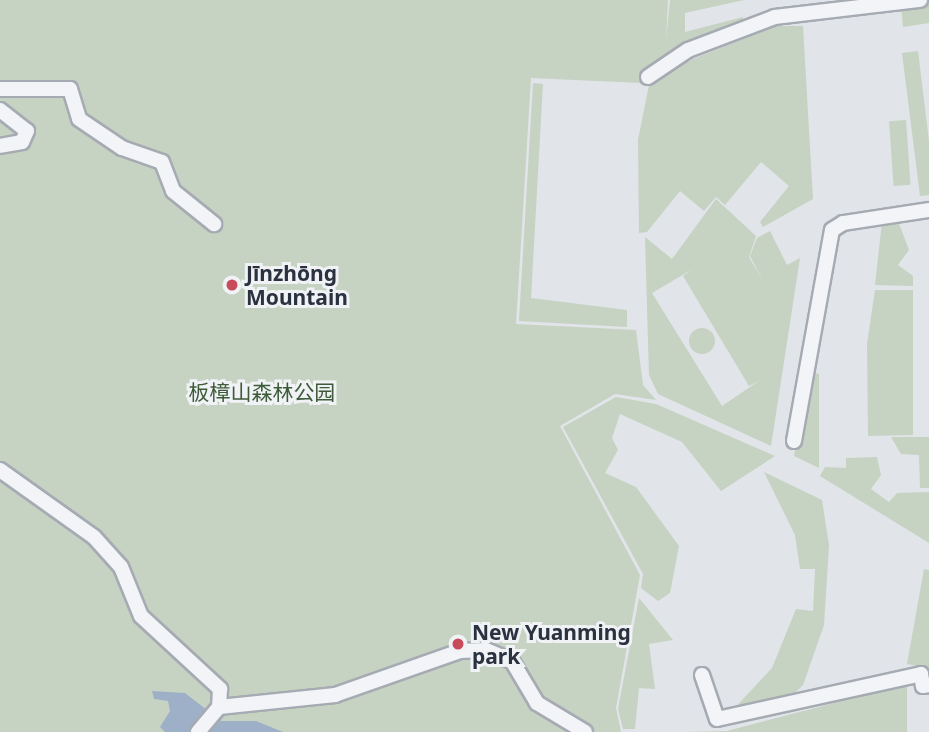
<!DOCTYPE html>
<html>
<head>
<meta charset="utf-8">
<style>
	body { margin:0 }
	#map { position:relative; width:929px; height:732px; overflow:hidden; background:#e1e4e9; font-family:"Noto Sans","Noto Sans SC",sans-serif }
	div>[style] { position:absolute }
	.green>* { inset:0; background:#c6d2c2; transform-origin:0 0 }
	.round { border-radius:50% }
	.water>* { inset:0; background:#9db0c7 }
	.roads { filter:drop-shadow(2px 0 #a6abb3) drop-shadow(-2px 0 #a6abb3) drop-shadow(0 2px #a6abb3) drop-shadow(0 -2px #a6abb3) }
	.minor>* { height:14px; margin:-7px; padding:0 7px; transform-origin:7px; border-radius:7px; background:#f3f4f7 }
	.dots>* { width:19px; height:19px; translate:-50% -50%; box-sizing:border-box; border:4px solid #f0f2f6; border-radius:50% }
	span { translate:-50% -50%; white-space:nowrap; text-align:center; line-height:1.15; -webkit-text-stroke:6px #f0f2f6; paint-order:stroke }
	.poi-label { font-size:21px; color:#2a313f; font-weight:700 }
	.left { translate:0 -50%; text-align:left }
	.park-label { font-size:21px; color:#3d5b38 }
</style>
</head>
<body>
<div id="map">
	<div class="green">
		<i style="clip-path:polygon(0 0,668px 0,666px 40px,670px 0,744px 0,685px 13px,685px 32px,743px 17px,743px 28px,641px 83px,531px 78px,516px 324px,636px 330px,643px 385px,656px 400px,615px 394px,560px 426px,640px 575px,616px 708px,621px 732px,0 732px)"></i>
		<i style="clip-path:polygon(929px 1px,929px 23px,903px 27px,901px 5px)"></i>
		<i style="clip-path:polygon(777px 26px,803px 26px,813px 199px,763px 227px,760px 222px,789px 186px,761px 162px,725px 205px,716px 197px,704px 211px,680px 191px,647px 232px,639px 233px,638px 140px,649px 85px,693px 59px)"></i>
		<i style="clip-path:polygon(918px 51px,929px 141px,929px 195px,920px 196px,902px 53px)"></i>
		<i style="clip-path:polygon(533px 83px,543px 84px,531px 298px,627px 310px,627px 327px,519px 321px)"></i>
		<i style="left:906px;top:120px;width:65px;height:17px;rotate:86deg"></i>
		<i style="clip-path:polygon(evenodd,716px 199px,756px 236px,749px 257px,763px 281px,750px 256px,757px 238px,770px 231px,787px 265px,800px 258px,771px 446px,658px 394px,649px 375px,645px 237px,672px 259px,716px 199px,691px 270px,683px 276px,749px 386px,759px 381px,722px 406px,652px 293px,691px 270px)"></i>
		<i style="clip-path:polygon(898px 221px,909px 250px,898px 265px,913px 276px,913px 286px,875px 285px,882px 222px)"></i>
		<i style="clip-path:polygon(875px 290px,913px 290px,913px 435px,868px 436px,867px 344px)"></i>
		<i class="round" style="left:689px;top:328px;width:26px;height:26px"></i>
		<i style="clip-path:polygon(809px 372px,819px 374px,819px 468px,794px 456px)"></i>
		<i style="clip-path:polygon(616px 397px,656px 404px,775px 456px,721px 491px,682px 442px,620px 414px,612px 438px,618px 450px,605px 473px,636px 487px,679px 546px,670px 593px,658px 601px,641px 588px,643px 574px,563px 427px)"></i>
		<i style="clip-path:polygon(891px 437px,929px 437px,929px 488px,920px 488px,919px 455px,901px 454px)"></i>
		<i style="clip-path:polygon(877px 457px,881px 475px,871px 489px,889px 502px,897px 493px,929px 492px,929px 543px,820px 476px,825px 467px,846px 468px,846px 458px)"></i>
		<i style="clip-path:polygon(764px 472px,822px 500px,829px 545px,824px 625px,803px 685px,786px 702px,731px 712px,772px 668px,796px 609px,813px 611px,815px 569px,800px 569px,795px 535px)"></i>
		<i style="clip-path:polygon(924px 569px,929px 570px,929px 668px,907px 664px)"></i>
		<i style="clip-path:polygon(639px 598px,673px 640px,649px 644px,655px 689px,639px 688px,635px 729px,623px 729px,618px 709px)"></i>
		<i style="clip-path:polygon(907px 684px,907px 732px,685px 732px,727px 731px)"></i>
	</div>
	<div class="water">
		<i style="clip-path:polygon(152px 691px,185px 693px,221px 721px,256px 721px,283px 732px,165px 732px,160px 727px,170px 711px,168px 701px,154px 699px)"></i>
	</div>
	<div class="roads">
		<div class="minor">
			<i style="left:648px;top:77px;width:48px;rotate:-34deg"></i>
			<i style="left:688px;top:50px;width:93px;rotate:-20.8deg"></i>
			<i style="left:775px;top:17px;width:146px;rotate:-6.7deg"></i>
			<i style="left:0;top:89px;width:70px"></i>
			<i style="left:70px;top:89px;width:31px;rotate:73deg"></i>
			<i style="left:79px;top:119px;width:52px;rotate:34deg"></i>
			<i style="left:122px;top:148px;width:42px;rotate:19.3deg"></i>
			<i style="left:162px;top:162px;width:31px;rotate:69deg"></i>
			<i style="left:173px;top:191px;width:53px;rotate:38.8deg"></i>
			<i style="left:0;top:110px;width:34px;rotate:38deg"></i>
			<i style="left:27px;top:131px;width:12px;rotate:114deg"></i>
			<i style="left:22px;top:142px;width:22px;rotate:170deg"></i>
			<i style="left:794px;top:441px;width:214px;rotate:-79.8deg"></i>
			<i style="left:832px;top:230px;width:13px;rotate:-32deg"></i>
			<i style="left:843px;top:223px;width:87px;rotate:-8.6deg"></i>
			<i style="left:0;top:470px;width:115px;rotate:35.5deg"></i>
			<i style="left:94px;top:537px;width:40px;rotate:48deg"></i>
			<i style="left:121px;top:567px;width:53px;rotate:67.8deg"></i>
			<i style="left:141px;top:616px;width:108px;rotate:42.7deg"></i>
			<i style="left:220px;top:689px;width:18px;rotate:93deg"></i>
			<i style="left:219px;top:707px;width:33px;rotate:130deg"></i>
			<i style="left:702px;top:675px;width:46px;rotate:71.2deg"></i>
			<i style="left:717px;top:719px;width:209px;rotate:-12.4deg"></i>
			<i style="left:921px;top:674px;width:12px;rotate:81deg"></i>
			<i style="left:923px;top:686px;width:6px;rotate:-9deg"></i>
			<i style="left:219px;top:707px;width:117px;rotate:-5.9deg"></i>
			<i style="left:335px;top:695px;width:133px;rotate:-19.4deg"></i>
			<i style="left:460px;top:651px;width:26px;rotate:-2deg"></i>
			<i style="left:486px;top:650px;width:28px;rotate:23deg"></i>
			<i style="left:512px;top:661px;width:49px;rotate:59.2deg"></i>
			<i style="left:537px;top:703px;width:56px;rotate:31.1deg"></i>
		</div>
	</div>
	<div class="dots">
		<i style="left:232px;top:285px;background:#c84b5b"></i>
		<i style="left:458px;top:644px;background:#c84b5b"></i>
	</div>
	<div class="poi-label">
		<span class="left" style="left:246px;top:285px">Jīnzhōng<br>Mountain</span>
		<span class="left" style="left:472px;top:644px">New Yuanming<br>park</span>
	</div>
	<div class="park-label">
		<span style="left:262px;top:392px">板樟山森林公园</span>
	</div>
</div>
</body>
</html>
